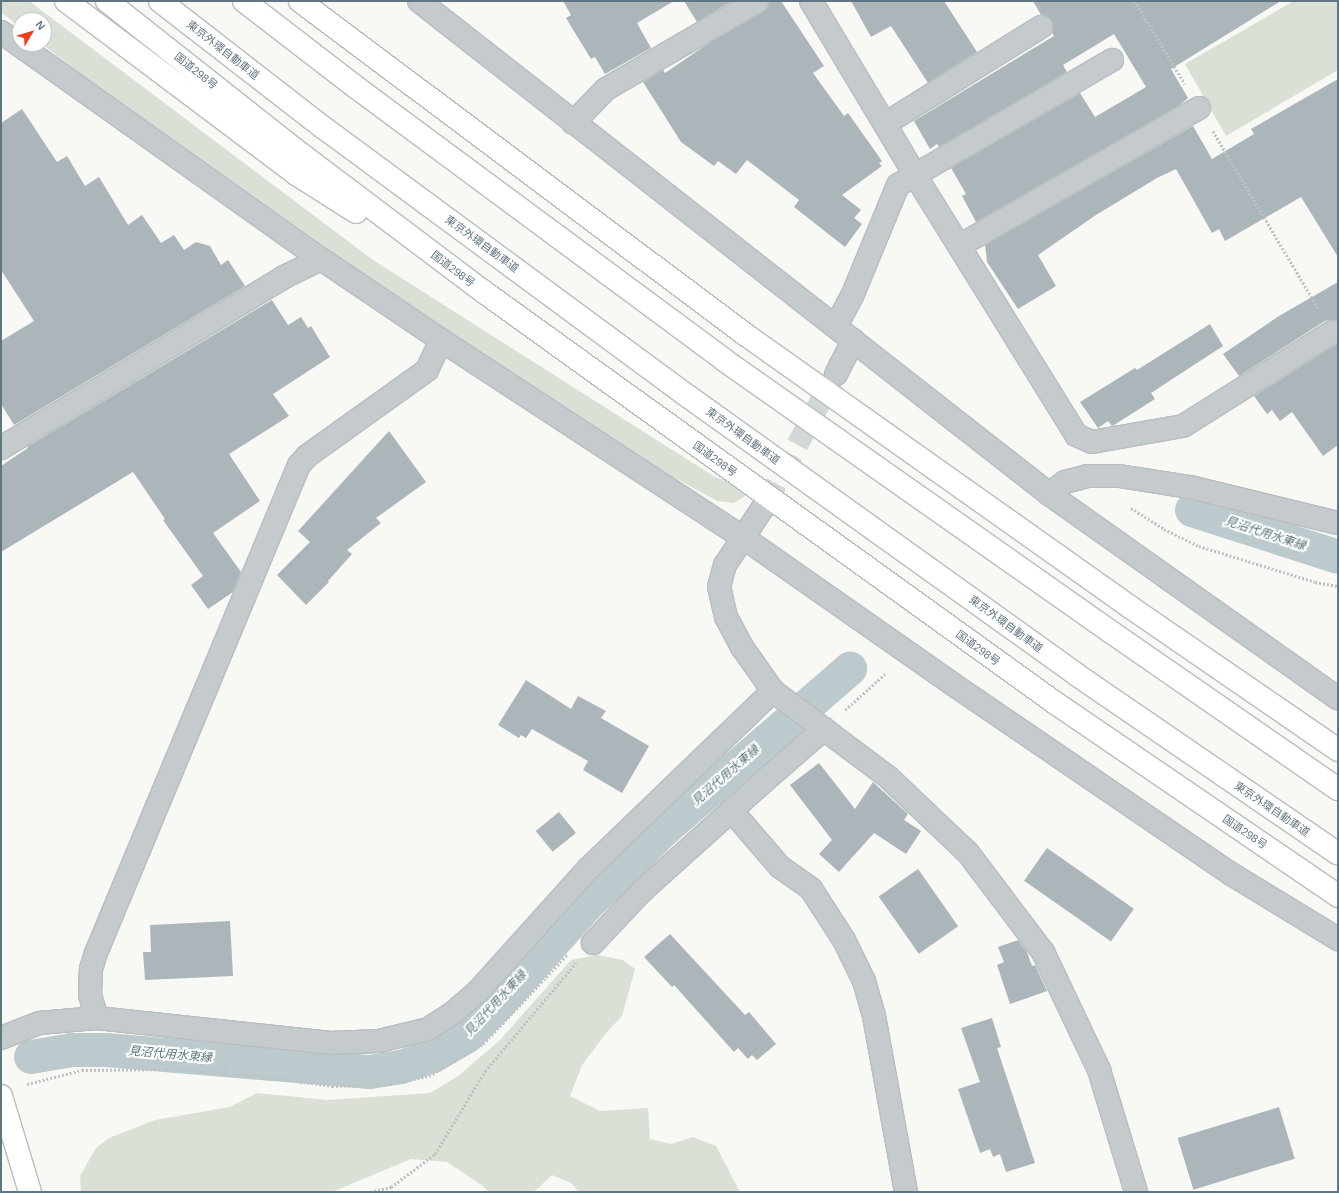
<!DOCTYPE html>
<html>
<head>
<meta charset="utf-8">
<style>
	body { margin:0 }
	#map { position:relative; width:1339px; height:1193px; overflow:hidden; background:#f8f8f5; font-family:Arial,"Noto Sans JP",sans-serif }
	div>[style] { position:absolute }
	.green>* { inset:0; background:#dae0d5 }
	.canal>* { height:34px; margin:-17px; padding:0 17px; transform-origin:17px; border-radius:17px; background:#bccacd }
	.building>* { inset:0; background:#acb6ba; transform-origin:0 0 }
	.minor-tunnel>* { height:22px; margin-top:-11px; transform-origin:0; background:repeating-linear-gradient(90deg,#d2d8d8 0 22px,transparent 0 33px) }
	.path>* { height:2.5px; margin-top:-1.25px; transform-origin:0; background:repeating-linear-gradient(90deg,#bec2c3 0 2px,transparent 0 4px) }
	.roads { filter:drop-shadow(1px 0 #b8bdc0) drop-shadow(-1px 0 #b8bdc0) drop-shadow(0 1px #b8bdc0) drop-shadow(0 -1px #b8bdc0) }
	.minor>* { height:22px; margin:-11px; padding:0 11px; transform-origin:11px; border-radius:11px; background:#c5cacd }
	.major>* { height:22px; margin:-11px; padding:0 11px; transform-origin:11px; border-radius:11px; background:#fff }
	.highway>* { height:22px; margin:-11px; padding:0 11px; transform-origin:11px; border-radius:11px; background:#fff }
	.bridges { filter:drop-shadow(1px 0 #b9bdc0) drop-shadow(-1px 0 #b9bdc0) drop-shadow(0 1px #b9bdc0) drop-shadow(0 -1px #b9bdc0) }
	.highway-bridge>* { height:22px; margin:-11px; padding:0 11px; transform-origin:11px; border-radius:11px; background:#fff }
	span { translate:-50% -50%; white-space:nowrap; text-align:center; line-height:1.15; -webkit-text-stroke:4px #fff; paint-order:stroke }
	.street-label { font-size:11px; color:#617682 }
	.water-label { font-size:12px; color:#5c767c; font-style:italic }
	.frame { position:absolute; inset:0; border:2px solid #617682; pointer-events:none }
	.north { position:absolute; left:12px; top:12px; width:40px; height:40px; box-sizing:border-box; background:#fff; border:1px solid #c0c8cd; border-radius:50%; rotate:52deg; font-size:11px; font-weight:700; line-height:16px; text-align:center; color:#617682 }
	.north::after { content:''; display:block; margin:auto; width:14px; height:18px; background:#ee3b1f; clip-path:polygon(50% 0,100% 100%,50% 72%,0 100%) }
</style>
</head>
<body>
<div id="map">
	<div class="green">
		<i style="clip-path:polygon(1px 1px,29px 1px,373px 260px,715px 477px,736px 484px,750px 493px,734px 503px,717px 501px,673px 477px,386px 290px,77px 71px,42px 44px,44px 44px,44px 20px,20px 20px,20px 27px,1px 12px)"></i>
		<i style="clip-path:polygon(1294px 1px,1338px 1px,1338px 70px,1226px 136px,1185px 64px)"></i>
		<i style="clip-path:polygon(597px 955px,623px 960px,635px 969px,622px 1016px,607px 1032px,582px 1065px,570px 1096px,600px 1111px,648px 1108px,650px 1139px,671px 1144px,693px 1137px,716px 1146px,740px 1192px,579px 1192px,571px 1183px,552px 1175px,536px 1190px,530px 1192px,489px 1192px,483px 1186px,447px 1162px,411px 1159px,332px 1192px,81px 1192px,80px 1176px,96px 1148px,109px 1138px,155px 1120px,230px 1107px,257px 1093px,328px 1100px,430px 1093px,458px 1076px,499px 1041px,571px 960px)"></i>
	</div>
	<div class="canal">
		<i style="left:1192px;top:510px;width:153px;rotate:17.8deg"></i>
		<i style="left:31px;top:1057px;width:42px;rotate:-9.7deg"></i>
		<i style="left:72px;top:1050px;width:34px"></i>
		<i style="left:106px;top:1050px;width:265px;rotate:4.8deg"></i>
		<i style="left:370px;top:1072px;width:31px;rotate:-9deg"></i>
		<i style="left:401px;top:1067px;width:34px;rotate:-19deg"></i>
		<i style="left:433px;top:1056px;width:39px;rotate:-30deg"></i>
		<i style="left:467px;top:1036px;width:42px;rotate:-45deg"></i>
		<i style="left:497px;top:1006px;width:134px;rotate:-48.3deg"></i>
		<i style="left:586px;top:906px;width:110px;rotate:-44.3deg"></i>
		<i style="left:665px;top:829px;width:245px;rotate:-40.9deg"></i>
	</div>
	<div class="building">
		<i style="clip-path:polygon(563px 1px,674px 1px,637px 23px,651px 48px,605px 74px,595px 57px,591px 59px,566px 18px,571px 15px)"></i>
		<i style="clip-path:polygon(684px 1px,732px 1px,697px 22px)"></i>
		<i style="clip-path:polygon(769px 1px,781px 1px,824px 66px,813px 73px,844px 116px,848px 113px,882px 161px,879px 163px,882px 166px,842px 195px,861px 210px,854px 218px,862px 224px,845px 247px,794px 207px,799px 200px,747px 160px,736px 174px,718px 161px,714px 166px,681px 142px,643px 82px,663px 70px,665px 73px,709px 43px,763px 12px,768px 7px)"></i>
		<i style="clip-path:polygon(851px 1px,944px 1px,977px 52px,928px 83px,891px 26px,871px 37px)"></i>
		<i style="clip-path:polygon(1033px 1px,1281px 1px,1171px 69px,1188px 98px,1180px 105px,976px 222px,962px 196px,966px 194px,951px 168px,1080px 93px,1095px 117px,1146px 87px,1114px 34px,1063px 65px,1067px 72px,939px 147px,937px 144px,930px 149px,914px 121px,1054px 36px,1052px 33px,1053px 27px,1052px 21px,1047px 16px,1041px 15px)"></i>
		<i style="clip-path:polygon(1338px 79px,1338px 257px,1301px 197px,1225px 241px,1219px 229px,1212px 233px,1176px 169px,1157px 178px,1096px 215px,1038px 255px,1056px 286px,1018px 309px,987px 262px,985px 245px,1193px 126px,1212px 159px,1254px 134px,1251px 129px)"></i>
		<i style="clip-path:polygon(22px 109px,57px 162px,67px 156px,85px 186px,99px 177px,128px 225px,142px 215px,161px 243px,174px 235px,184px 250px,196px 242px,210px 246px,221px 265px,228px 260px,245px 286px,14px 425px,1px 404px,1px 341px,34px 321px,1px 270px,1px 123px)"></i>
		<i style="clip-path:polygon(1338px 282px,1338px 321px,1332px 320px,1325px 321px,1239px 376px,1223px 354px,1279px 316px)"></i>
		<i style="clip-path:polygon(272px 300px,288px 325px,301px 317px,308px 328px,311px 326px,330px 357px,273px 394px,289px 416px,229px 454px,260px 501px,213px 533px,241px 572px,233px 592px,208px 609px,191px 585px,203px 576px,163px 520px,165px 519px,133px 472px,1px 552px,1px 466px,28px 448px,27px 447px)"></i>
		<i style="clip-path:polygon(1210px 324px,1223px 346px,1151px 393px,1155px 399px,1114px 425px,1112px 426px,1108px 421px,1098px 428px,1080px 402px,1135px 368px,1137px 370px)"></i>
		<i style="clip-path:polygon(1338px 343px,1338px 445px,1323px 456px,1292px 412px,1280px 421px,1272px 410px,1267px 414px,1254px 396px)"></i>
		<i style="clip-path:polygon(389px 431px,426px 482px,376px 518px,381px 523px,347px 550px,352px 554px,328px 581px,329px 582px,306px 605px,277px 575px,310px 542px,298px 531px)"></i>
		<i style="clip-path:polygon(526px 680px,571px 709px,578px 696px,606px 711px,601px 718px,649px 746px,622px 793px,583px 770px,588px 761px,532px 729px,526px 738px,521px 735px,519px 738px,498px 725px)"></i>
		<i style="clip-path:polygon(819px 763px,855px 809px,873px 782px,908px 814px,904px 820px,921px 831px,906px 854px,874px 833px,839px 872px,819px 854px,832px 840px,790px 785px)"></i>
		<i style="left:559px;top:812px;width:27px;height:30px;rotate:51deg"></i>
		<i style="left:1047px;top:848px;width:106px;height:40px;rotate:35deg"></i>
		<i style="left:918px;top:869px;width:70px;height:48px;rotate:55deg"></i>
		<i style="clip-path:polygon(230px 921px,233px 976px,145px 980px,143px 952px,151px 952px,150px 925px)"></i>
		<i style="clip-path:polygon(670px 934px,745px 1015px,749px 1012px,776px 1044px,757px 1060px,752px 1055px,748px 1059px,738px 1048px,734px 1052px,674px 985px,672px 987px,644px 957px)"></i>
		<i style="clip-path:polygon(1018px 940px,1027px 952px,1032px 966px,1035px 965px,1047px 991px,1010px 1004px,997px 965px,1004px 962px,998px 947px)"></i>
		<i style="clip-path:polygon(992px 1018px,1001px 1047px,997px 1048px,1035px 1163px,1006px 1172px,1000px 1154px,993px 1157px,990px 1149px,980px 1153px,958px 1089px,980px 1082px,961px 1028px)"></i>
		<i style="left:1279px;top:1107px;width:54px;height:106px;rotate:73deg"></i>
	</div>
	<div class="minor-tunnel">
		<i style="left:766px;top:503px;width:145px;rotate:-61.7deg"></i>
	</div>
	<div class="path">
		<i style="left:1135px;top:1px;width:97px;rotate:58.9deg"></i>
		<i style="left:1213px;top:131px;width:206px;rotate:59.3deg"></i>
		<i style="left:1131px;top:508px;width:39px;rotate:32deg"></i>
		<i style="left:1164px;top:529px;width:39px;rotate:26deg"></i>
		<i style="left:1199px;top:546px;width:121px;rotate:17.2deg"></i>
		<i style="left:1315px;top:582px;width:23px;rotate:10deg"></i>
		<i style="left:845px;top:710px;width:54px;rotate:-42deg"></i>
		<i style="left:226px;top:1060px;width:14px;rotate:90deg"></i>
		<i style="left:27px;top:1084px;width:57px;rotate:-14.3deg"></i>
		<i style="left:82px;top:1070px;width:93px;rotate:-0.6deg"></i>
		<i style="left:175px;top:1069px;width:101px;rotate:5.1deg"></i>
		<i style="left:276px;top:1078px;width:57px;rotate:8.1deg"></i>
		<i style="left:332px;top:1086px;width:58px;rotate:-2deg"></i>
		<i style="left:390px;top:1084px;width:40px;rotate:-12deg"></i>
		<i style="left:429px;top:1076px;width:63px;rotate:-30.7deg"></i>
		<i style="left:483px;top:1044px;width:122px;rotate:-46.7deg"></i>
		<i style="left:370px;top:1192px;width:22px;rotate:-13deg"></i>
		<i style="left:391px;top:1187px;width:55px;rotate:-36.9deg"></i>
		<i style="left:435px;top:1154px;width:97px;rotate:-58.9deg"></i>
		<i style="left:485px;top:1071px;width:141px;rotate:-49.9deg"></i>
	</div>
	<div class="roads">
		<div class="minor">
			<i style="left:419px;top:1px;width:800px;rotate:38.04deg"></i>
			<i style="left:1049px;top:494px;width:354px;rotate:35.3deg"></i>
			<i style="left:811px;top:1px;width:203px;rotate:59.1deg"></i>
			<i style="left:915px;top:175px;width:306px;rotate:58.2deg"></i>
			<i style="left:1076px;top:435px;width:17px;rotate:24deg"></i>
			<i style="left:1092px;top:442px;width:92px;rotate:-10deg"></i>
			<i style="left:1183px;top:426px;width:176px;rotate:-32.2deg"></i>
			<i style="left:1px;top:32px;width:392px;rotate:35.4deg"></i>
			<i style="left:321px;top:259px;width:145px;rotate:34deg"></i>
			<i style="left:441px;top:340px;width:362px;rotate:33.2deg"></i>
			<i style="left:744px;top:538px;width:256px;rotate:35deg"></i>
			<i style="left:954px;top:685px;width:338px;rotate:34.3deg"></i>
			<i style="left:1233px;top:875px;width:123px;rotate:31.4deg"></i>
			<i style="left:573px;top:123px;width:47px;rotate:-45.9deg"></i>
			<i style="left:606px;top:89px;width:175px;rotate:-30.2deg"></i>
			<i style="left:885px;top:124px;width:184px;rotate:-31.9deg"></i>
			<i style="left:959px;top:246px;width:277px;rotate:-29.9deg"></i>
			<i style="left:836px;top:326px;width:36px;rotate:-62deg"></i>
			<i style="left:853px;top:294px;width:118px;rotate:-67.6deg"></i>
			<i style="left:898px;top:185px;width:248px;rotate:-30.3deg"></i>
			<i style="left:836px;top:374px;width:38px;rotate:-63deg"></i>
			<i style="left:1px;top:448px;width:331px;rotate:-31.1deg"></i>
			<i style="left:284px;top:277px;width:41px;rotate:-25.9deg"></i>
			<i style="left:1049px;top:494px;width:20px;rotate:-37deg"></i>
			<i style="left:1065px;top:482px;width:23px;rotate:-15deg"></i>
			<i style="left:1087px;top:476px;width:32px"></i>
			<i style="left:1119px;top:476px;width:72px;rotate:8.8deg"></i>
			<i style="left:1190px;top:487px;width:152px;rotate:13.7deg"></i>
			<i style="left:773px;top:691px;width:144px;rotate:36.8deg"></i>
			<i style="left:888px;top:777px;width:110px;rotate:43.5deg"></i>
			<i style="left:968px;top:853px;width:124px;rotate:52.9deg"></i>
			<i style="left:1043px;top:952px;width:131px;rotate:64.6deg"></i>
			<i style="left:1099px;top:1070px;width:127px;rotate:73.1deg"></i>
			<i style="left:731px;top:810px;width:75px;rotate:49.3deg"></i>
			<i style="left:780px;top:867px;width:38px;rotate:35deg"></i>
			<i style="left:811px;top:889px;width:61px;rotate:57.1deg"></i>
			<i style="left:844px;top:940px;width:46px;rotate:64deg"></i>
			<i style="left:864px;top:981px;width:36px;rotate:74deg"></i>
			<i style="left:874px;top:1016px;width:179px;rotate:79.7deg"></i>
			<i style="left:593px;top:943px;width:71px;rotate:-46.7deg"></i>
			<i style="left:642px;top:891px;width:163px;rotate:-42deg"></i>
			<i style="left:763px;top:782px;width:81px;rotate:-41deg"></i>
			<i style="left:97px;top:1018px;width:24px;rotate:-107deg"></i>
			<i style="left:90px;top:995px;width:26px;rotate:-88deg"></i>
			<i style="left:91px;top:969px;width:17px;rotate:-73deg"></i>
			<i style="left:96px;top:953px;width:529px;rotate:-67.41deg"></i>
			<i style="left:299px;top:465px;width:12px;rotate:-48deg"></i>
			<i style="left:307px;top:456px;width:148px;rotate:-35.6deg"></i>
			<i style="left:427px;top:370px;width:33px;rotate:-65deg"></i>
			<i style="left:1px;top:1038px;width:41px;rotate:-21.5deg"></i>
			<i style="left:39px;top:1023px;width:58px;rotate:-4.9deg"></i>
			<i style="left:97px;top:1018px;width:235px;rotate:6.1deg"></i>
			<i style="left:331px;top:1043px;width:48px;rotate:-2.4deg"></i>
			<i style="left:379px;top:1041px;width:50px;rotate:-13.8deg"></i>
			<i style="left:428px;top:1029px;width:31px;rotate:-33deg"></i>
			<i style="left:454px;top:1012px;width:35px;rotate:-41deg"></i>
			<i style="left:480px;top:989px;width:161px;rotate:-48deg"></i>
			<i style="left:588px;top:869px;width:257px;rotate:-43.9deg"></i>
			<i style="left:773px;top:691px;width:54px;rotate:-125.2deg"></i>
			<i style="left:742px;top:647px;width:34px;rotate:-118deg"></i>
			<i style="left:726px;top:617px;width:31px;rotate:-103deg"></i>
			<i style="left:719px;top:587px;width:23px;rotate:-75deg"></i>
			<i style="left:725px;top:565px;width:74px;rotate:-56.5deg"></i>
		</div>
		<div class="major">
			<i style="left:1px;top:1096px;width:100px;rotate:73.2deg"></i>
		</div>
		<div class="highway">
			<i style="left:66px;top:1px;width:288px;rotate:36.9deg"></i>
			<i style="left:296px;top:174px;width:71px;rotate:32.3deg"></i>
			<i style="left:107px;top:1px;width:248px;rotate:38.3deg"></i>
			<i style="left:302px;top:155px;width:228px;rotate:37deg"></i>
			<i style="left:484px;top:292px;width:702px;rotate:35.73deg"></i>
			<i style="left:1054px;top:702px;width:344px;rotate:34.3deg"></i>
			<i style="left:300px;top:1px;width:557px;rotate:36.83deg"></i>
			<i style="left:746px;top:335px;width:471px;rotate:35.3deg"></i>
			<i style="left:1130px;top:607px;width:252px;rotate:34.5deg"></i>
		</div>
	</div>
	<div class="bridges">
		<div class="highway-bridge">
			<i style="left:160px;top:1px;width:207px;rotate:37.8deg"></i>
			<i style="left:324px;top:128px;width:453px;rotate:36.4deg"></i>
			<i style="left:689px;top:397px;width:477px;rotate:35.6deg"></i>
			<i style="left:1077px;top:675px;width:316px;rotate:34.4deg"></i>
			<i style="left:244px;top:1px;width:143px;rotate:37.6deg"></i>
			<i style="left:357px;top:88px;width:457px;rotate:36.5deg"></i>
			<i style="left:724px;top:360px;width:473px;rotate:35.1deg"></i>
			<i style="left:1111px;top:632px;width:276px;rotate:34.7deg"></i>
		</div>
	</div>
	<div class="street-label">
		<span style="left:223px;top:50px;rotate:38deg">東京外環自動車道</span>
		<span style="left:196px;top:71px;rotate:38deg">国道298号</span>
		<span style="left:482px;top:244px;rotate:36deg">東京外環自動車道</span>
		<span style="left:453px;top:269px;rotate:37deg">国道298号</span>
		<span style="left:743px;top:436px;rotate:36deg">東京外環自動車道</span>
		<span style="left:715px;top:459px;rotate:36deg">国道298号</span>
		<span style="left:1006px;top:624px;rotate:36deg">東京外環自動車道</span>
		<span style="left:978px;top:648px;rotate:36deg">国道298号</span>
		<span style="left:1272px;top:809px;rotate:34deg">東京外環自動車道</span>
		<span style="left:1245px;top:832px;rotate:34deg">国道298号</span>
	</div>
	<div class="water-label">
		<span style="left:1265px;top:534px;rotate:18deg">見沼代用水東縁</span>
		<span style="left:726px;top:776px;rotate:-41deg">見沼代用水東縁</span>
		<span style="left:496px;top:1004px;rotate:-47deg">見沼代用水東縁</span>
		<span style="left:170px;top:1055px;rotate:5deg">見沼代用水東縁</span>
	</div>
	<div class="frame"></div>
	<div class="north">N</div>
</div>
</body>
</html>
